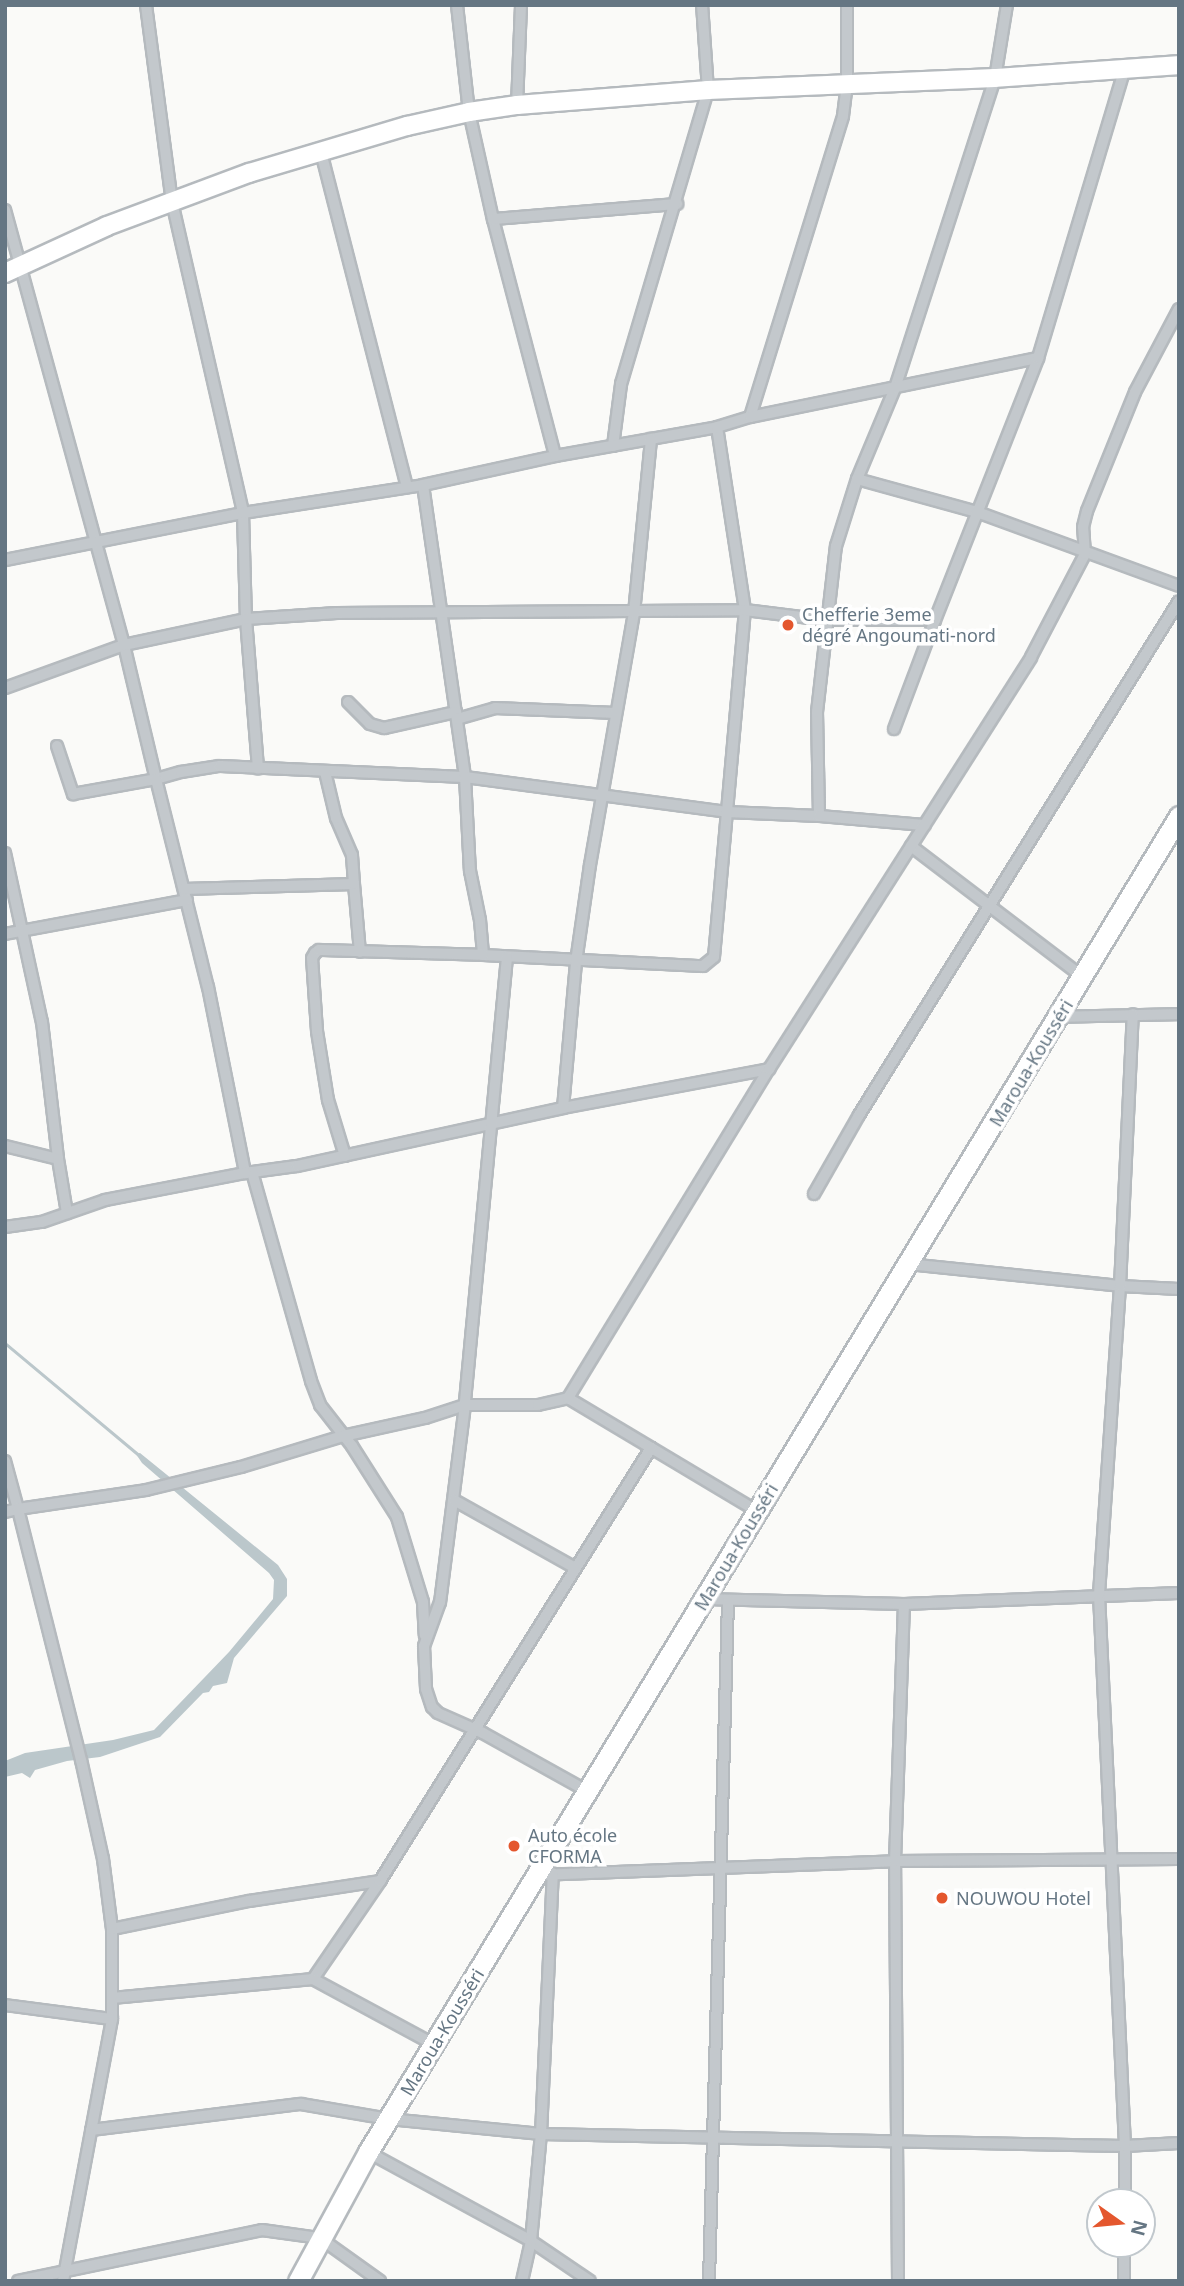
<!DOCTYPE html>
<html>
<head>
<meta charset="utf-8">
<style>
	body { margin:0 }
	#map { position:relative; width:1184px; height:2286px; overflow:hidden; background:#fafaf8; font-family:"Noto Sans",sans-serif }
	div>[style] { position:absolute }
	.water>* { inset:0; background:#bbc7cb }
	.stream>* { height:2.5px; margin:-1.25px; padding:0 1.25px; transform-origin:1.25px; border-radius:1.25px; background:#bbc7cb }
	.roads { filter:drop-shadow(2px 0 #b5babe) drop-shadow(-2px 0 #b5babe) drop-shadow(0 2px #b5babe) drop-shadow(0 -2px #b5babe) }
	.street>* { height:10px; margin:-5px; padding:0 5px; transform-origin:5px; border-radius:5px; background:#c3c8cc }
	.primary>* { height:18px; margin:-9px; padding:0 9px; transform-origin:9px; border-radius:9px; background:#fff }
	.highway>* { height:19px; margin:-9.5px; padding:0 9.5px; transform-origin:9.5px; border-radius:9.5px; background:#fff }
	.dots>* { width:19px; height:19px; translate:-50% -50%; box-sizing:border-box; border:4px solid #fff; border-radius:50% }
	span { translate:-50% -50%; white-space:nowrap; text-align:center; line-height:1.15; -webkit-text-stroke:7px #fff; paint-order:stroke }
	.poi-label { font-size:18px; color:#657683 }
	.left { translate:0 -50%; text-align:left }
	.street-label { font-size:18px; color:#657683 }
	.frame { position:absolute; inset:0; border:7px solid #657683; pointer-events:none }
	.north { position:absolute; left:1086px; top:2188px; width:70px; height:70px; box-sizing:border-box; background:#fff; border:2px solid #c1c8cd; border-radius:50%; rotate:105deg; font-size:19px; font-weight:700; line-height:28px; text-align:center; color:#657683 }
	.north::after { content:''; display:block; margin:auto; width:24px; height:32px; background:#e4572e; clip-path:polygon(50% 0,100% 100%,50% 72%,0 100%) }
</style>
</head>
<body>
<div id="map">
	<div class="water">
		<i style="clip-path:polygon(140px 1453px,278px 1565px,287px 1579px,287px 1596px,234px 1658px,227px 1683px,213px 1686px,209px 1692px,203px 1693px,160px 1737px,100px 1757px,67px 1761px,35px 1770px,30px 1778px,22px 1773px,5px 1777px,5px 1761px,25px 1753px,113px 1740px,154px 1730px,229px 1652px,273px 1599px,274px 1580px,269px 1573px,142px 1463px,136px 1454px)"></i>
	</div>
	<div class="stream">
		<i style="left:5px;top:1343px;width:175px;rotate:39.9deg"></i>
	</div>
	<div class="roads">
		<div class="street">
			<i style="left:146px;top:5px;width:199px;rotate:82.5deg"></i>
			<i style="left:172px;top:202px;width:319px;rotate:77.1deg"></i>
			<i style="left:243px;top:513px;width:106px;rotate:88.4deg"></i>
			<i style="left:246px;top:619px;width:150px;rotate:85.4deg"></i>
			<i style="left:457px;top:5px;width:108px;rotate:83.6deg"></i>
			<i style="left:469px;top:112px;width:110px;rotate:77.4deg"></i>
			<i style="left:493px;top:219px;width:245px;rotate:75.3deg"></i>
			<i style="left:517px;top:105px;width:100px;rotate:-87.7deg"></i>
			<i style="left:321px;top:152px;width:346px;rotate:75.6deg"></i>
			<i style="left:5px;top:210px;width:451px;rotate:74.7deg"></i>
			<i style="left:124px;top:645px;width:138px;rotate:76.6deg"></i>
			<i style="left:156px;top:779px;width:26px;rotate:-16deg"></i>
			<i style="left:181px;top:772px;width:39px;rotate:-9deg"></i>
			<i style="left:220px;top:766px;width:245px;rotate:2.6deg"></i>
			<i style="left:465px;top:777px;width:264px;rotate:7.6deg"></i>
			<i style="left:727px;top:812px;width:92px;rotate:2.5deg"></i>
			<i style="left:819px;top:816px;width:104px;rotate:-91.1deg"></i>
			<i style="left:817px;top:712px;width:167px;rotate:-83.5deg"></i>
			<i style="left:836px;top:546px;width:70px;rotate:-72.6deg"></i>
			<i style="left:857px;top:479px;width:99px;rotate:-67.3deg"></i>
			<i style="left:895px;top:388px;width:326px;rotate:-72.1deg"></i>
			<i style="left:995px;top:78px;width:74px;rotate:-80.7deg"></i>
			<i style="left:493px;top:219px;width:185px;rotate:-4.7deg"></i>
			<i style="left:750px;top:417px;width:315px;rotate:-72.8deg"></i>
			<i style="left:843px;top:116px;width:33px;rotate:-83deg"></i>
			<i style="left:847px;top:83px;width:78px;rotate:-90deg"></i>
			<i style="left:613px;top:446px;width:63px;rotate:-82.6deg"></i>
			<i style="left:621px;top:384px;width:307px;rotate:-73.5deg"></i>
			<i style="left:708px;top:90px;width:85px;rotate:-94deg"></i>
			<i style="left:857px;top:479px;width:124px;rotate:15.4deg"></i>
			<i style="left:977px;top:512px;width:215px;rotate:20.1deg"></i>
			<i style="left:423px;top:485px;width:295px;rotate:81.8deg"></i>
			<i style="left:465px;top:777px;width:94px;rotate:87deg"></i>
			<i style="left:470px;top:871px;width:50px;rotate:78.5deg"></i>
			<i style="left:480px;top:920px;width:35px;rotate:85deg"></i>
			<i style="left:483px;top:955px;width:220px;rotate:2.9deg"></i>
			<i style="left:703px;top:966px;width:14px;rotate:-39deg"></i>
			<i style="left:714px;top:957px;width:348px;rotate:-84.9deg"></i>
			<i style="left:745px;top:610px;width:185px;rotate:-98.7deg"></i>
			<i style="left:5px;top:560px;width:243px;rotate:-11.2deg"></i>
			<i style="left:243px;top:513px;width:182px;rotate:-8.8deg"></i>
			<i style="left:423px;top:485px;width:135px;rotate:-12.4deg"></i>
			<i style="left:555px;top:456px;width:165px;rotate:-10.1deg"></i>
			<i style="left:717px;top:427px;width:34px;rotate:-17deg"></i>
			<i style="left:750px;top:417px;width:294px;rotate:-11.6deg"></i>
			<i style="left:5px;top:688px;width:127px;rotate:-19.9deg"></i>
			<i style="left:124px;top:645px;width:125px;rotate:-12deg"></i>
			<i style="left:246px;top:619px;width:91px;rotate:-3.8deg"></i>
			<i style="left:337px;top:613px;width:408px;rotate:-0.4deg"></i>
			<i style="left:745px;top:610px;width:81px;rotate:7.1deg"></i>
			<i style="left:825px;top:620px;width:110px"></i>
			<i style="left:935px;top:620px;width:282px;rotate:-68.5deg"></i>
			<i style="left:1038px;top:358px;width:303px;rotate:-73.3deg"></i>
			<i style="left:348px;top:702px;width:31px;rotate:45deg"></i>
			<i style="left:370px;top:724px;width:15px;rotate:16deg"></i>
			<i style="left:384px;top:728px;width:74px;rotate:-12.5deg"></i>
			<i style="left:457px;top:719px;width:40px;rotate:-16deg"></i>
			<i style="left:495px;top:708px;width:121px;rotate:2.4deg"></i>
			<i style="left:894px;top:729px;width:116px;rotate:-69.4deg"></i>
			<i style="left:57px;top:746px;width:51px;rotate:71.6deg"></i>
			<i style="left:73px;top:794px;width:84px;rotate:-10.2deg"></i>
			<i style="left:156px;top:779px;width:214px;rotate:76deg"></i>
			<i style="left:208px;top:987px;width:190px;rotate:78.7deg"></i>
			<i style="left:245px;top:1173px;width:52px;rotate:-7.7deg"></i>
			<i style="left:297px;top:1166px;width:272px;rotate:-12.3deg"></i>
			<i style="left:563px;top:1108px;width:210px;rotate:-10.7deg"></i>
			<i style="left:819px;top:816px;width:106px;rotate:4.9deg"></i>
			<i style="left:911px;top:846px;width:216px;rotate:37.3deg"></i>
			<i style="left:5px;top:853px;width:173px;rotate:77.7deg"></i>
			<i style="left:42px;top:1022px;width:138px;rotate:83.3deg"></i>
			<i style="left:58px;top:1159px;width:55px;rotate:-166.2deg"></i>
			<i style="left:354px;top:884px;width:68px;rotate:85deg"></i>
			<i style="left:184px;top:889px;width:170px;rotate:-1.7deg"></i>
			<i style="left:354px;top:884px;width:29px;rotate:-94deg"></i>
			<i style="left:352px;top:855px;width:40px;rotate:-113.4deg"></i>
			<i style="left:336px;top:818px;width:47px;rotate:-103.4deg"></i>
			<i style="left:5px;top:934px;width:185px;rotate:-10.6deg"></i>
			<i style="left:507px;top:957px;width:450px;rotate:95.4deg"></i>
			<i style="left:465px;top:1405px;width:199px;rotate:97.2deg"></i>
			<i style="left:440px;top:1602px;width:47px;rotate:110deg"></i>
			<i style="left:424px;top:1646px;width:43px;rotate:87.3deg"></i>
			<i style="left:426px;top:1689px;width:19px;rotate:72deg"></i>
			<i style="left:432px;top:1707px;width:8px;rotate:45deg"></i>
			<i style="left:438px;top:1713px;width:49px;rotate:24deg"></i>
			<i style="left:483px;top:1733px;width:121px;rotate:29.1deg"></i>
			<i style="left:1058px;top:1017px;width:121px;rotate:-1.4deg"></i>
			<i style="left:563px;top:1108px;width:147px;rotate:-84.9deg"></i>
			<i style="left:576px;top:962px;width:98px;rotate:-81.8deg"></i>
			<i style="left:590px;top:865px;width:256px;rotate:-80.1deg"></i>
			<i style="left:634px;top:613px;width:175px;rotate:-84.4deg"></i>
			<i style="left:345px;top:1156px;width:59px;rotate:-106.9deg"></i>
			<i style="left:328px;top:1100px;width:70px;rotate:-99.1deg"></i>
			<i style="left:317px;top:1031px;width:73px;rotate:-93.9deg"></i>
			<i style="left:312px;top:958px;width:6px;rotate:-59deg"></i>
			<i style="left:315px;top:953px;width:5px;rotate:-37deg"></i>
			<i style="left:319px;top:950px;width:164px;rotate:1.7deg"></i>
			<i style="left:58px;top:1159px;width:55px;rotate:80.5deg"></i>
			<i style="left:252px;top:1172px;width:217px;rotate:74.2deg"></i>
			<i style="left:311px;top:1381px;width:26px;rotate:69deg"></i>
			<i style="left:320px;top:1405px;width:52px;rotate:52deg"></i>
			<i style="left:352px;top:1446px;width:84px;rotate:57.6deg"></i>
			<i style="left:397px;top:1517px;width:89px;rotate:73deg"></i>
			<i style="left:423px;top:1602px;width:33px;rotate:87deg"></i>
			<i style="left:814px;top:1194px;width:91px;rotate:-60.3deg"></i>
			<i style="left:859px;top:1115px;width:605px;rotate:-58.09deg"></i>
			<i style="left:5px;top:1227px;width:37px;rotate:-8deg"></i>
			<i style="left:42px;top:1222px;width:67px;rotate:-19.2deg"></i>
			<i style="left:105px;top:1200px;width:143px;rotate:-10.9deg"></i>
			<i style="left:908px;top:1264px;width:213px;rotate:5.9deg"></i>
			<i style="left:1120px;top:1286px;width:59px;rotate:2.9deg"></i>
			<i style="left:568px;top:1398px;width:220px;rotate:30.9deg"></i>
			<i style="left:5px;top:1461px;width:50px;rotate:74.8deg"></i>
			<i style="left:18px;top:1509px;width:13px;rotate:167deg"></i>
			<i style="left:454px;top:1500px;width:139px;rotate:29.3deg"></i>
			<i style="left:704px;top:1599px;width:200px;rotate:1.4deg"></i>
			<i style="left:904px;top:1604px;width:275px;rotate:-2.3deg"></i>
			<i style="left:538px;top:1875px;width:357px;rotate:-2.2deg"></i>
			<i style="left:895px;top:1861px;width:284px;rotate:-0.4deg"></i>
			<i style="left:112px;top:1929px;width:140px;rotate:-11.6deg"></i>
			<i style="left:249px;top:1901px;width:133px;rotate:-8.7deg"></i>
			<i style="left:313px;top:1979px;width:119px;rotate:-55.6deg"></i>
			<i style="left:380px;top:1881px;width:511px;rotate:-57.96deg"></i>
			<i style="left:112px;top:1998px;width:202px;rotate:-5.4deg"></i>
			<i style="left:313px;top:1979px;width:139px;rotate:28.4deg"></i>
			<i style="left:5px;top:2005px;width:108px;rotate:7.5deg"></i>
			<i style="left:91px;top:2130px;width:212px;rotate:-7.1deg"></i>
			<i style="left:301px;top:2104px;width:89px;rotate:9.7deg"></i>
			<i style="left:389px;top:2119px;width:153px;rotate:5.6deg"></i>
			<i style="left:541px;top:2134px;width:584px;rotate:1.18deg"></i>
			<i style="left:1125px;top:2146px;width:54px;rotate:-3.2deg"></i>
			<i style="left:368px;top:2152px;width:186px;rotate:28.6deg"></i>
			<i style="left:531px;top:2241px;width:71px;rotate:34.1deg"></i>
			<i style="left:1125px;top:2202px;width:56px;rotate:-90deg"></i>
			<i style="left:1125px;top:2146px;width:553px;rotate:-92.7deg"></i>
			<i style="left:1099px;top:1594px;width:309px;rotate:-86.1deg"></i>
			<i style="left:1120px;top:1286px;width:272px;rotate:-87.3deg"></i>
			<i style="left:18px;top:2281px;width:249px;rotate:-11.8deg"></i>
			<i style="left:262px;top:2230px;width:59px;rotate:7.9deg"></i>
			<i style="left:320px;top:2238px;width:74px;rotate:35.6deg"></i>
			<i style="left:63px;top:2281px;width:267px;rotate:-79.4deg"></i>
			<i style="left:112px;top:2019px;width:90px;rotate:-90deg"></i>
			<i style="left:112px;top:1929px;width:71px;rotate:-97.3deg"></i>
			<i style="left:103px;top:1859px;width:101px;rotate:-102.5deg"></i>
			<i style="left:81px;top:1760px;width:259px;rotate:-104.1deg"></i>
			<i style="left:18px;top:1509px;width:129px;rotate:-8.4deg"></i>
			<i style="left:146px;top:1490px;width:98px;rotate:-13.6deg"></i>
			<i style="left:241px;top:1467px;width:107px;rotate:-16.9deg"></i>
			<i style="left:343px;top:1436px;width:84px;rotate:-12.4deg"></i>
			<i style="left:425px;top:1418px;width:42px;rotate:-18deg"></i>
			<i style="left:465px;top:1405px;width:73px"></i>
			<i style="left:538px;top:1405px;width:31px;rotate:-13deg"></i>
			<i style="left:568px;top:1398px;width:386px;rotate:-58.6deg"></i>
			<i style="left:769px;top:1069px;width:488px;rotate:-57.5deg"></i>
			<i style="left:1031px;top:657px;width:116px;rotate:-62.3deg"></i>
			<i style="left:1085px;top:554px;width:27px;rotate:-94deg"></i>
			<i style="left:1083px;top:527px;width:16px;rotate:-76deg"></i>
			<i style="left:1087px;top:511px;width:128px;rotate:-68deg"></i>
			<i style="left:1135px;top:392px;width:94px;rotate:-62.1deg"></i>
			<i style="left:522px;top:2281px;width:41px;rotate:-77.3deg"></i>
			<i style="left:531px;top:2241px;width:107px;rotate:-84.7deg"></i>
			<i style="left:541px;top:2134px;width:261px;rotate:-87.4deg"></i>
			<i style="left:709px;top:2281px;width:680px;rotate:-88.4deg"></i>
			<i style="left:898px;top:2281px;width:420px;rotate:-90.4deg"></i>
			<i style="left:895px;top:1861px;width:257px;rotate:-88deg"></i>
			<i style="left:1124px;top:2281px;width:37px;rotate:-90deg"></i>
		</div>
		<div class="primary">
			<i style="left:5px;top:273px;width:112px;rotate:-24.7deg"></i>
			<i style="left:107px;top:226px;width:152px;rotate:-20.5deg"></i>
			<i style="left:249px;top:173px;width:165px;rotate:-16.6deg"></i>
			<i style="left:407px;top:126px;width:64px;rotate:-12.7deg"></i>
			<i style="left:469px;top:112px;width:49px;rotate:-8.3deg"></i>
			<i style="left:517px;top:105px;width:192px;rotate:-4.5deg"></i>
			<i style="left:708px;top:90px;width:287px;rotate:-2.4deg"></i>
			<i style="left:995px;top:78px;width:184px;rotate:-4deg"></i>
		</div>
		<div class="highway">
			<i style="left:298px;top:2281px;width:147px;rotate:-61.5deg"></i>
			<i style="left:368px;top:2152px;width:1563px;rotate:-58.74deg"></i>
		</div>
	</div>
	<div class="dots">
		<i style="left:788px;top:625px;background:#e4572e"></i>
		<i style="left:514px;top:1846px;background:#e4572e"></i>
		<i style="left:942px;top:1898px;background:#e4572e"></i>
	</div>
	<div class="poi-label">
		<span class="left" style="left:802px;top:625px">Chefferie 3eme<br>dégré Angoumati-nord</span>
		<span class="left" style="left:528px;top:1846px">Auto école<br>CFORMA</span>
		<span class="left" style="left:956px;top:1898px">NOUWOU Hotel</span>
	</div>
	<div class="street-label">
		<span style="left:1031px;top:1063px;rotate:-59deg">Maroua-Kousséri</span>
		<span style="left:736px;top:1547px;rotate:-59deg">Maroua-Kousséri</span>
		<span style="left:442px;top:2032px;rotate:-59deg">Maroua-Kousséri</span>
	</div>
	<div class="frame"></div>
	<div class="north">N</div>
</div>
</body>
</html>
